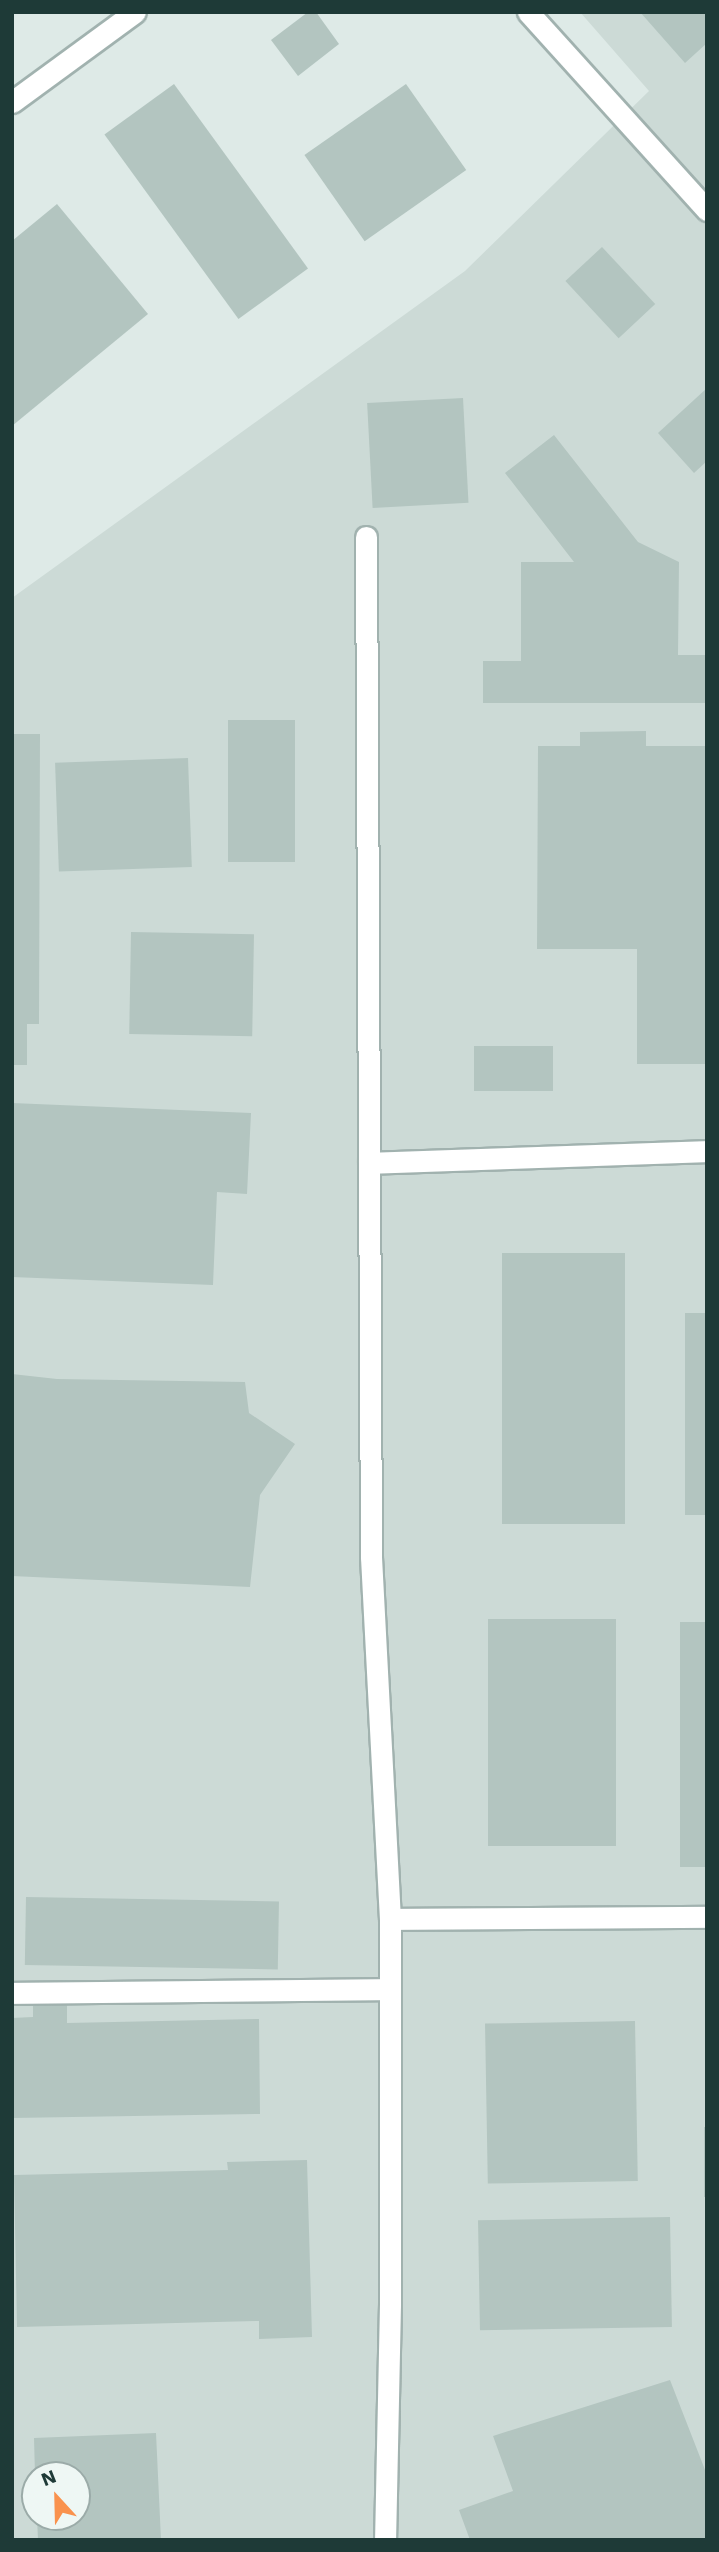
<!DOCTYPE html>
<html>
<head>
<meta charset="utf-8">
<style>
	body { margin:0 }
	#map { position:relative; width:719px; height:2552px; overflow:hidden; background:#deeae7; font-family:"Work Sans",sans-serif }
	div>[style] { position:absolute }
	.built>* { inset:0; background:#ccdad6 }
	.building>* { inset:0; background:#b3c5c0; transform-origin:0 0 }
	.roads { filter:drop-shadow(2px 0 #a1b2af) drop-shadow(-2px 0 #a1b2af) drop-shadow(0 2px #a1b2af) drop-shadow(0 -2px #a1b2af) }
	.minor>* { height:21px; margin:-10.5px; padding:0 10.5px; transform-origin:10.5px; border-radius:10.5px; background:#fff }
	span { translate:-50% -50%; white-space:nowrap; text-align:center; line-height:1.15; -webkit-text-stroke:7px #eef7f4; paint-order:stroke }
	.frame { position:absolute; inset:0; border:14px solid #1e3a37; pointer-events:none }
	.north { position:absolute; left:21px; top:2461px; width:70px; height:70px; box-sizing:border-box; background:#eef7f4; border:2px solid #9baba8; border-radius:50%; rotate:338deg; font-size:19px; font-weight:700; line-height:28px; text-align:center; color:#1e3a37 }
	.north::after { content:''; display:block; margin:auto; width:24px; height:32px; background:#f9924d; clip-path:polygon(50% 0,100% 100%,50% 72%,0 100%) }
</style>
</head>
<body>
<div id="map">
	<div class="built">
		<i style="clip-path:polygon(evenodd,580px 12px,707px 12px,707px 2540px,12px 2540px,12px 598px,465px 271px,649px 91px,580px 12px,35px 2475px,77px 2475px,77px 2517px,35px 2517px,35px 2475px)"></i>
	</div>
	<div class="building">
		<i style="clip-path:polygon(308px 12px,316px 12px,339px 44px,298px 76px,271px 40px)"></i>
		<i style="clip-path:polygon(640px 12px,707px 12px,707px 43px,685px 63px)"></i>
		<i style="left:174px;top:84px;width:228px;height:86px;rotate:54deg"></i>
		<i style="left:406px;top:84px;width:105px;height:124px;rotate:55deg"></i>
		<i style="clip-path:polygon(57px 204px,148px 314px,12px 426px,12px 241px)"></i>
		<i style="left:602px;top:247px;width:78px;height:50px;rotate:47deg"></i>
		<i style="clip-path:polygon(707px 388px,707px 461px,694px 473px,658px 433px)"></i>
		<i style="left:463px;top:398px;width:105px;height:96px;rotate:87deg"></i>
		<i style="clip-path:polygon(554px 435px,638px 542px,679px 562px,678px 655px,707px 655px,707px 703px,483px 703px,483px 661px,521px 661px,521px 562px,574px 562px,505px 473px)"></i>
		<i style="left:228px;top:720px;width:67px;height:142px"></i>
		<i style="clip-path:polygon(646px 731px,646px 746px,707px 746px,707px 1064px,637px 1064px,637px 949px,537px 949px,538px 746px,580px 746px,580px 732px)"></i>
		<i style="clip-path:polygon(12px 734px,40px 734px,39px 1024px,27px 1024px,27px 1065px,12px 1065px)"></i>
		<i style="left:188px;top:758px;width:109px;height:133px;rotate:88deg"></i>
		<i style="left:131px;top:932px;width:123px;height:102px;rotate:1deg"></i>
		<i style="left:474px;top:1046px;width:79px;height:45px"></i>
		<i style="clip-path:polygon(12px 1103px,251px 1113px,247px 1194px,217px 1192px,213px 1285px,12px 1277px)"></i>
		<i style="left:502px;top:1253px;width:123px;height:271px"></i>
		<i style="left:685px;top:1313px;width:22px;height:202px"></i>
		<i style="clip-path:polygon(12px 1374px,57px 1379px,245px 1382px,249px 1413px,295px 1444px,260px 1495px,250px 1587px,12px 1576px)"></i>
		<i style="left:488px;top:1619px;width:128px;height:227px"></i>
		<i style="left:680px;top:1622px;width:27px;height:245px"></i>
		<i style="left:26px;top:1897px;width:253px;height:68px;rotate:1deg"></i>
		<i style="clip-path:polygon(67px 2003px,67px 2023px,259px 2019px,260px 2114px,12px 2118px,12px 2018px,33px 2017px,33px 2004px)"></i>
		<i style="left:635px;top:2021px;width:160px;height:150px;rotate:89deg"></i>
		<i style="left:704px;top:2127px;width:3px;height:70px"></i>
		<i style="clip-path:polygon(307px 2160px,312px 2337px,259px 2339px,259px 2321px,17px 2327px,14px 2175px,228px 2170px,227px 2162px)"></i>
		<i style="left:670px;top:2217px;width:110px;height:192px;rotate:89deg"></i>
		<i style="clip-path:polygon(670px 2380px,707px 2475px,707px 2540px,470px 2540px,459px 2510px,513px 2491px,493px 2436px)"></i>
		<i style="clip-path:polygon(156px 2433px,161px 2540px,38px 2540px,37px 2517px,77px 2517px,77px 2475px,35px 2475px,34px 2438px)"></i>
	</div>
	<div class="roads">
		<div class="minor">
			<i style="left:528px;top:12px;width:267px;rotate:47.9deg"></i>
			<i style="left:12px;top:102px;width:152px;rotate:-36.2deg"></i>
			<i style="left:366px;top:537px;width:1020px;rotate:89.72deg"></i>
			<i style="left:371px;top:1557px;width:362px;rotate:87deg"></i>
			<i style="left:390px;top:1919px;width:385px;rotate:90deg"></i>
			<i style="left:390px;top:2304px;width:236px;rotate:91.2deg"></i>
			<i style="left:369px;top:1163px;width:338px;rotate:-2deg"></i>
			<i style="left:390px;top:1919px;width:317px;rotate:-0.4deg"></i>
			<i style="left:12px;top:1993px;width:378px;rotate:-0.6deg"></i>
		</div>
	</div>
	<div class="frame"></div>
	<div class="north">N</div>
</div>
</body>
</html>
